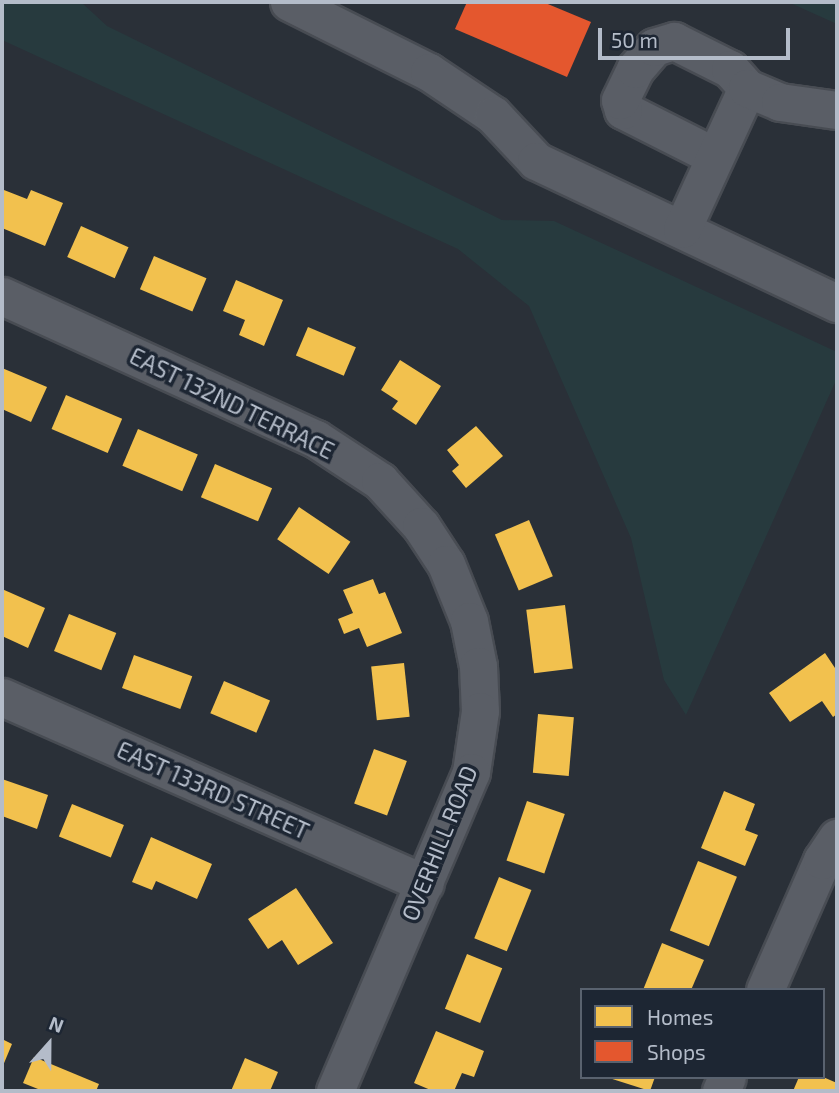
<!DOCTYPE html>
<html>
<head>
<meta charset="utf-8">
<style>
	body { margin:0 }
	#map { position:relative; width:839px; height:1093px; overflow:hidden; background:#2a3038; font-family:"Exo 2",sans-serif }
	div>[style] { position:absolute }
	.green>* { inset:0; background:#273a3e }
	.homes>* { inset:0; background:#f2c14e; transform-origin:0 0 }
	.shops>* { inset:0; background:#e4572e }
	.roads { filter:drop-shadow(2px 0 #484c53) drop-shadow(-2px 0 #484c53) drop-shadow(0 2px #484c53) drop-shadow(0 -2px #484c53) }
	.minor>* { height:37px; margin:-18.5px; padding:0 18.5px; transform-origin:18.5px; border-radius:18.5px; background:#5a5e66 }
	span { translate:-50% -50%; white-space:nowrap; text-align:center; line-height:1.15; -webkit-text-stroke:7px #1d2633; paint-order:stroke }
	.street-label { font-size:23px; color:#b4bcc9 }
	.frame { position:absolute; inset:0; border:4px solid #b4bcc9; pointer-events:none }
	.legend { position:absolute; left:580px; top:988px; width:245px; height:91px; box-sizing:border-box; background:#1d2633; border:2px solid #59626f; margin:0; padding:9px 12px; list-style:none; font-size:21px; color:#b4bcc9 }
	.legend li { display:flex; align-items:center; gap:14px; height:35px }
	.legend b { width:35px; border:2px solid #59626f }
	.north { position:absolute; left:14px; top:1009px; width:70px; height:70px; -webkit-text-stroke:5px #1d2633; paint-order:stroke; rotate:21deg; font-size:19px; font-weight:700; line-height:28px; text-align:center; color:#b4bcc9 }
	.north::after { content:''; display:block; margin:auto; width:24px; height:32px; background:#b4bcc9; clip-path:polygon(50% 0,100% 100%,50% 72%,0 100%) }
	.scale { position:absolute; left:598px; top:28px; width:192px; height:32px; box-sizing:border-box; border:4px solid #b4bcc9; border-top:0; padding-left:9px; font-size:21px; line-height:24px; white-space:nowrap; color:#b4bcc9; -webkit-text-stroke:5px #1d2633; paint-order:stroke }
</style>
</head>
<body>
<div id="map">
	<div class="green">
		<i style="clip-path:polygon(2px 2px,81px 2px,107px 26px,502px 220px,554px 221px,837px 352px,837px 378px,686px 715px,664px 680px,631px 538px,529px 306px,458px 249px,2px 40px)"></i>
		<i style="clip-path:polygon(788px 2px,837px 2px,837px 24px)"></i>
	</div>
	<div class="homes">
		<i style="clip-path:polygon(4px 190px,27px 199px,31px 190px,63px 203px,45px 246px,2px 228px)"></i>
		<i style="left:81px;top:226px;width:52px;height:34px;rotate:24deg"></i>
		<i style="left:154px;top:256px;width:57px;height:36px;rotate:23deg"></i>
		<i style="clip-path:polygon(236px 280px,283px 300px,264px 346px,239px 335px,245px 320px,223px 311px)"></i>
		<i style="left:308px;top:327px;width:52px;height:31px;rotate:23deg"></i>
		<i style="clip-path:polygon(400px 360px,441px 386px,416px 425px,392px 409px,398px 401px,381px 390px)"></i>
		<i style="clip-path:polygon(2px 368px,47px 387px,31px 422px,2px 409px)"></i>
		<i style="left:66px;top:395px;width:61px;height:37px;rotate:23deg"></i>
		<i style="clip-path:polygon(476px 426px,503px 456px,466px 488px,452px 471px,459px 465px,447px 450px)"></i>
		<i style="left:138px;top:429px;width:65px;height:40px;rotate:23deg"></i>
		<i style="left:215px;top:464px;width:62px;height:36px;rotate:23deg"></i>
		<i style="left:299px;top:507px;width:62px;height:39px;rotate:34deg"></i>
		<i style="left:529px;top:520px;width:61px;height:37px;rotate:67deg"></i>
		<i style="clip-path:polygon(373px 579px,379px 594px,385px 592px,402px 633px,367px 647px,359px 628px,344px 634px,338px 619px,353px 613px,343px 590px)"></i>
		<i style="clip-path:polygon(2px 589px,45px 608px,28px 648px,2px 636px)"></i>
		<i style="left:565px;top:605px;width:64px;height:39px;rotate:83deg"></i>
		<i style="left:69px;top:614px;width:51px;height:40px;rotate:22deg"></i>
		<i style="clip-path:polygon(825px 653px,837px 671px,837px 714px,833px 717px,822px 701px,790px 722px,769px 693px)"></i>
		<i style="left:134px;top:655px;width:62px;height:35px;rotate:20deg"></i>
		<i style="left:404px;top:663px;width:54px;height:33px;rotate:84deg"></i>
		<i style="left:224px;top:681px;width:50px;height:35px;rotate:23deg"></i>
		<i style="left:538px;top:714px;width:36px;height:59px;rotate:5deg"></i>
		<i style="left:374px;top:749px;width:35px;height:58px;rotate:20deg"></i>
		<i style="clip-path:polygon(2px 779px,48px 795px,37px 829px,2px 816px)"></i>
		<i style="clip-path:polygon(724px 791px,755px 804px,745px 830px,758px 835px,745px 866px,701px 848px)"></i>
		<i style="left:527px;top:801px;width:40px;height:63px;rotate:19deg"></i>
		<i style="left:72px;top:804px;width:56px;height:35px;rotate:22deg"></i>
		<i style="clip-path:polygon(151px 837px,212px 864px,197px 899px,156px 881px,152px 890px,132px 882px)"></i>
		<i style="left:698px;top:861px;width:42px;height:75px;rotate:22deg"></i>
		<i style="left:499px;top:877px;width:35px;height:66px;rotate:22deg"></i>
		<i style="clip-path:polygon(296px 888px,333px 943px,298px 965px,282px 940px,268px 949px,248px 919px)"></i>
		<i style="clip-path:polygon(662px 943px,704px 960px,691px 990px,643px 990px)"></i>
		<i style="left:467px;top:954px;width:38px;height:59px;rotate:22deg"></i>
		<i style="clip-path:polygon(436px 1031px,484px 1051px,474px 1077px,462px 1073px,454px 1091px,433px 1091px,414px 1083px)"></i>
		<i style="clip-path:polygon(2px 1039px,12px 1044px,2px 1068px)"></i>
		<i style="clip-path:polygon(34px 1057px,99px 1084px,96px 1091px,43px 1091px,23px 1083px)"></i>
		<i style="clip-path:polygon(245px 1058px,278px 1072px,270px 1091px,231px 1091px)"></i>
		<i style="clip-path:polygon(606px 1077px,655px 1077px,650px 1091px)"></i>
		<i style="clip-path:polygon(799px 1077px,823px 1077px,837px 1083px,837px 1091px,793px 1091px)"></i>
	</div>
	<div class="shops">
		<i style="clip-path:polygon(467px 2px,543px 2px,591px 22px,567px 77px,455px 29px)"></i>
	</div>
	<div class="roads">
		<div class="minor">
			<i style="left:289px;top:2px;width:157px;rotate:26.6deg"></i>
			<i style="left:429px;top:72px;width:77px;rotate:33.9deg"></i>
			<i style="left:493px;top:115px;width:63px;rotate:46.9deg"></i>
			<i style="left:536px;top:161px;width:333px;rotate:25.3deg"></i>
			<i style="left:714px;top:156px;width:102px;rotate:-153.2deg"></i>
			<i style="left:623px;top:110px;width:10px;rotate:-107deg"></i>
			<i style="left:620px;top:100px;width:34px;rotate:-64deg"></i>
			<i style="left:635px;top:69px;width:29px;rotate:-49deg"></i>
			<i style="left:654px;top:47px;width:21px;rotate:-17deg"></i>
			<i style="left:674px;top:41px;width:63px;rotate:26.6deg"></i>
			<i style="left:730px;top:69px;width:25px;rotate:48deg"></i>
			<i style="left:682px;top:229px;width:155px;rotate:-65.3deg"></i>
			<i style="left:747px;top:88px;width:36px;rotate:23deg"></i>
			<i style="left:780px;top:102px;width:58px;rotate:8deg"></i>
			<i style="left:2px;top:296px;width:345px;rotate:24.5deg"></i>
			<i style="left:316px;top:439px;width:77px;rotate:33.3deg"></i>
			<i style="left:380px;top:481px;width:61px;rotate:47.7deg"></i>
			<i style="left:421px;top:526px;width:45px;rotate:56.7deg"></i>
			<i style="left:446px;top:564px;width:61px;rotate:68deg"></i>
			<i style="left:469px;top:621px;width:46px;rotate:78.7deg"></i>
			<i style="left:478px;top:666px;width:45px;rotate:87.5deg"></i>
			<i style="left:480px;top:711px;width:62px;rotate:98.4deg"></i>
			<i style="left:471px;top:772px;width:347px;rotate:113.1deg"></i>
			<i style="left:2px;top:697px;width:462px;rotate:23.8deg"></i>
			<i style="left:765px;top:990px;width:142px;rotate:-66.3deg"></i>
			<i style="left:822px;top:860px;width:27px;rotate:-56deg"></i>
			<i style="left:721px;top:1091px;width:15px;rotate:-67deg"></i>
		</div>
	</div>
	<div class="street-label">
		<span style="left:232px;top:403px;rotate:26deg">EAST 132ND TERRACE</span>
		<span style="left:213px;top:790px;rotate:24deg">EAST 133RD STREET</span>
		<span style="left:439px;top:843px;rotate:-68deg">OVERHILL ROAD</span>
	</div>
	<div class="frame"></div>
	<ul class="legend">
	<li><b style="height:19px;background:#f2c14e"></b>Homes</li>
	<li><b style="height:19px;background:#e4572e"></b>Shops</li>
	</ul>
	<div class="north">N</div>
	<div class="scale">50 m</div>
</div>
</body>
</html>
